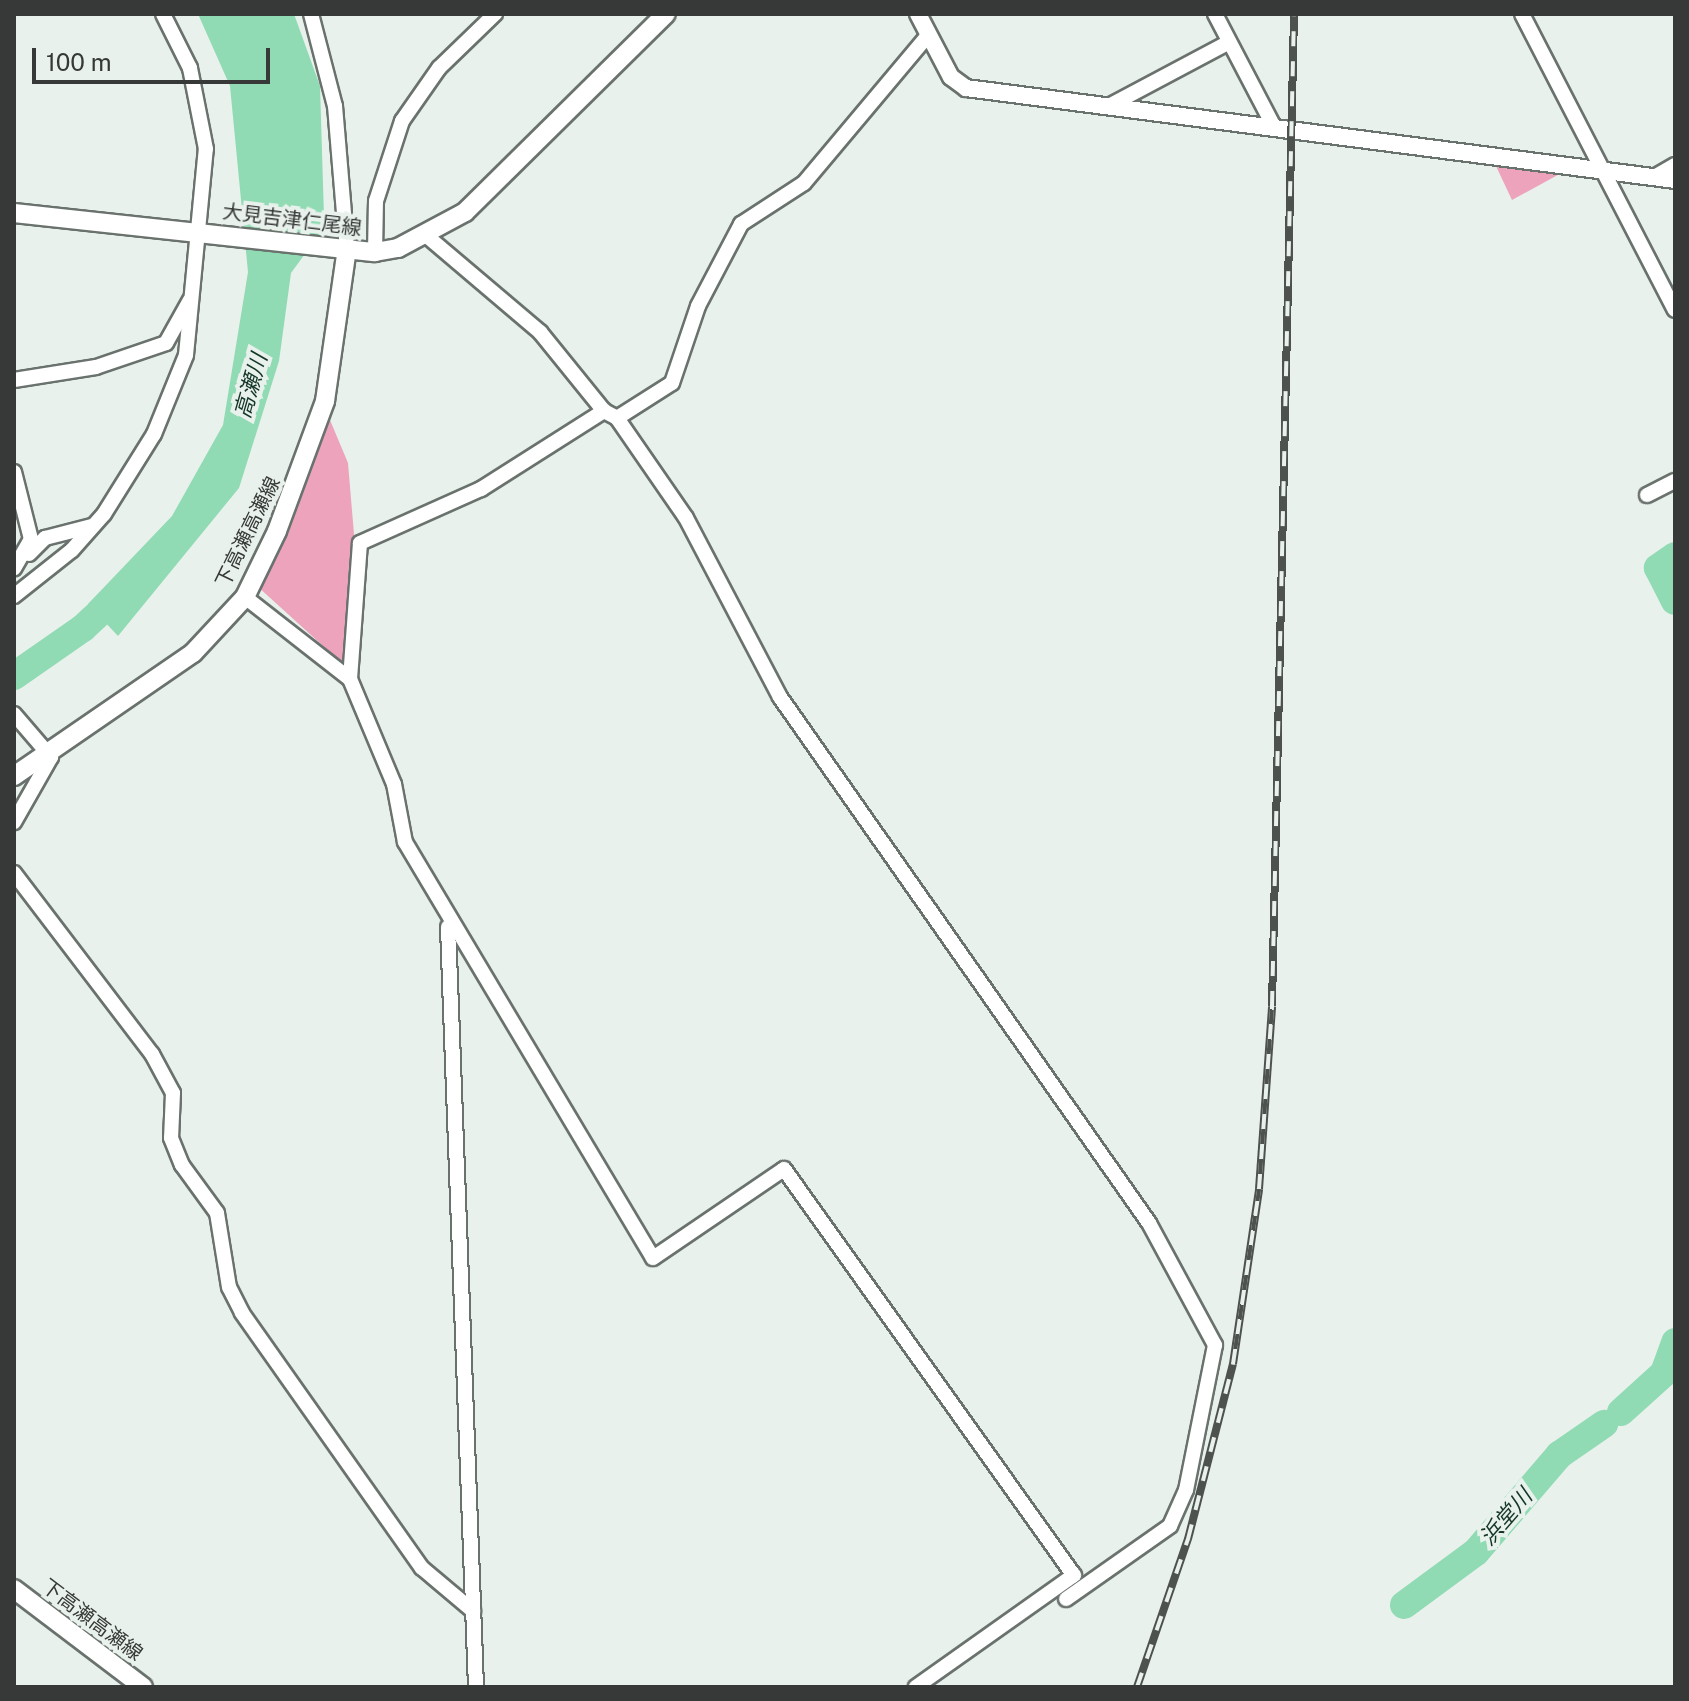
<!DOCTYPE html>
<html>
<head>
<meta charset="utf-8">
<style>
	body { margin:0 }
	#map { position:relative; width:1689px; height:1701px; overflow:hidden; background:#e8f1ec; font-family:"Public Sans","Noto Sans JP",sans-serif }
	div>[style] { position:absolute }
	.green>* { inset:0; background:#eda3bc }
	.water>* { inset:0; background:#90dbb3 }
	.river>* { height:28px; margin:-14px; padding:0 14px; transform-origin:14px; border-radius:14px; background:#90dbb3 }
	.roads { filter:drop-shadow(2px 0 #6a726d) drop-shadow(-2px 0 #6a726d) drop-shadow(0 2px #6a726d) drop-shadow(0 -2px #6a726d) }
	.minor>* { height:14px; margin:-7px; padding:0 7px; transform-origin:7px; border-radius:7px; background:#fff }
	.tertiary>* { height:16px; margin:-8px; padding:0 8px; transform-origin:8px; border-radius:8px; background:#fff }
	.secondary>* { height:18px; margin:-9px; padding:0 9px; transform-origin:9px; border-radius:9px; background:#fff }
	.rail>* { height:8px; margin-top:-4px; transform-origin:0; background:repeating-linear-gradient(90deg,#e8f1ec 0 15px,#4e524f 0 30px); box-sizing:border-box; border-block:2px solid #4e524f }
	span { translate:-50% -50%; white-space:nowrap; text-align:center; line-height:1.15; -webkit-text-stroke:8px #e8f1ec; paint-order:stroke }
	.street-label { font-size:20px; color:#363937 }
	.water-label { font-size:22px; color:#143626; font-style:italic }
	.frame { position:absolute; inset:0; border:16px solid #363937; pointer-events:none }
	.scale { position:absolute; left:32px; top:48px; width:238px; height:36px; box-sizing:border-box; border:4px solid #363937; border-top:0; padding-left:10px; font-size:24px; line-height:28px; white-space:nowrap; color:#363937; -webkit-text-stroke:6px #e8f1ec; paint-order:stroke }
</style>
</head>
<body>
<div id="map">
	<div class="green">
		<i style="clip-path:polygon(1495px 164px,1565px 171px,1512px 200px)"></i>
		<i style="clip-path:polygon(330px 420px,348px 463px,355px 546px,344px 665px,257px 586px)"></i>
	</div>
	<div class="water">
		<i style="clip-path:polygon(198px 14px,294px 14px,320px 86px,324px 217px,321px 232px,291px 273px,279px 361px,239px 488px,118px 636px,88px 604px,172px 516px,223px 425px,248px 272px,230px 86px)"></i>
	</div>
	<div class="river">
		<i style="left:1675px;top:556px;width:21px;rotate:145deg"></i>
		<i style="left:1658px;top:568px;width:37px;rotate:63deg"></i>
		<i style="left:14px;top:676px;width:84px;rotate:-34.8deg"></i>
		<i style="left:83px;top:628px;width:59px;rotate:-42.9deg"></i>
		<i style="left:1621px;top:1412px;width:58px;rotate:-42.2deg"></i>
		<i style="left:1664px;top:1373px;width:33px;rotate:-70deg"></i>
		<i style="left:1404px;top:1605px;width:89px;rotate:-36.4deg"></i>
		<i style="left:1476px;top:1552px;width:128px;rotate:-49.4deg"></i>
		<i style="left:1559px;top:1455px;width:55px;rotate:-34.6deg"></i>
	</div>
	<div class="roads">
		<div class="minor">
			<i style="left:311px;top:14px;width:95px;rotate:75.4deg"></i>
			<i style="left:335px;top:106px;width:144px;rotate:85.2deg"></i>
			<i style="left:1215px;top:14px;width:127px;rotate:62.4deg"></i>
			<i style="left:1522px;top:14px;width:333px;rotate:62.7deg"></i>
			<i style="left:1107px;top:107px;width:138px;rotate:-28deg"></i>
			<i style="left:1654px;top:177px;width:24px;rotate:-30deg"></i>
			<i style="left:428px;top:237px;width:147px;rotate:40.3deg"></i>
			<i style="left:540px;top:332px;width:102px;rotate:51deg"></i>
			<i style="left:604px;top:411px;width:15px;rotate:28deg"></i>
			<i style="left:617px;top:418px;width:121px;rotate:55.4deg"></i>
			<i style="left:686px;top:518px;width:202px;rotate:62.3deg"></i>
			<i style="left:780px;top:697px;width:643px;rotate:54.95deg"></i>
			<i style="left:1149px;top:1223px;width:139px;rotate:61.6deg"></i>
			<i style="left:1215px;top:1345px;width:148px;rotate:101.3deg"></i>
			<i style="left:1186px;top:1490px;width:39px;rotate:114deg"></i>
			<i style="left:1170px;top:1526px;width:127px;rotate:144.9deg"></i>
			<i style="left:375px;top:252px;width:51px;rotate:-88.9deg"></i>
			<i style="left:376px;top:201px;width:84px;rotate:-72deg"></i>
			<i style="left:402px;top:121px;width:65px;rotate:-55.1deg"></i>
			<i style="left:439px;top:68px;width:78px;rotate:-44deg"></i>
			<i style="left:14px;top:380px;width:83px;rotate:-9deg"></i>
			<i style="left:96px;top:367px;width:74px;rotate:-18.9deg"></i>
			<i style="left:166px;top:343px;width:49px;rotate:-60.8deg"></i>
			<i style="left:617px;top:418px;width:65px;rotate:-32.5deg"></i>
			<i style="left:672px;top:383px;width:81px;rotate:-71.3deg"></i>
			<i style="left:698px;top:306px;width:93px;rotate:-62.3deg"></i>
			<i style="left:741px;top:224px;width:75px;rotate:-33.1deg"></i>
			<i style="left:804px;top:183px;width:193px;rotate:-50deg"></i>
			<i style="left:14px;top:472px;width:69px;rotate:75.8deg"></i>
			<i style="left:31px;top:539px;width:34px;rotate:120deg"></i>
			<i style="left:1647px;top:495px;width:31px;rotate:-27deg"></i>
			<i style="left:29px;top:554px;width:23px;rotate:-45deg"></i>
			<i style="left:45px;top:538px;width:49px;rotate:-14.3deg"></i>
			<i style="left:14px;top:596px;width:74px;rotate:-38.4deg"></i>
			<i style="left:72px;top:550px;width:48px;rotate:-48.4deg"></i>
			<i style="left:104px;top:514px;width:94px;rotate:-58deg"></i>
			<i style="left:154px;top:434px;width:85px;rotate:-67.9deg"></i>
			<i style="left:186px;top:355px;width:207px;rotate:-84.5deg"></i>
			<i style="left:206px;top:149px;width:83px;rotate:-101.2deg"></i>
			<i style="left:190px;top:68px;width:60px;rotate:-116.6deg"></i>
			<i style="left:245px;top:597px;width:133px;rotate:38deg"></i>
			<i style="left:350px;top:679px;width:114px;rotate:67.3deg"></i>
			<i style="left:394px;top:784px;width:59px;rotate:79.3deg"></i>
			<i style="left:405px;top:842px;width:484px;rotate:59.2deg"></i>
			<i style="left:653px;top:1258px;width:158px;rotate:-34.2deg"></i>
			<i style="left:784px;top:1169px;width:499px;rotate:54.5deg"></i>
			<i style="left:1074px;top:1575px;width:194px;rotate:144.7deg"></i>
			<i style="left:350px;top:679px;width:136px;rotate:-85.8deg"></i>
			<i style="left:360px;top:543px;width:133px;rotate:-24.1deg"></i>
			<i style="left:481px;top:489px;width:146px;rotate:-32.4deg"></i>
			<i style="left:14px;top:714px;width:57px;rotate:49.3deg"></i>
			<i style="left:51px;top:757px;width:75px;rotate:119.6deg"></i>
			<i style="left:14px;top:873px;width:228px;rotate:52.7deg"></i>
			<i style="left:152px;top:1054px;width:44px;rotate:61.7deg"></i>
			<i style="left:173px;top:1093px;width:45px;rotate:92.5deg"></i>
			<i style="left:171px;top:1138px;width:29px;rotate:68deg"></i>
			<i style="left:182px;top:1165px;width:59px;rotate:53.9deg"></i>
			<i style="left:217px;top:1213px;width:75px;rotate:80.8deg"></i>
			<i style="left:229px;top:1287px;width:29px;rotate:63deg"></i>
			<i style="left:242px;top:1313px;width:312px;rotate:54.8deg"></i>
			<i style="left:422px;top:1568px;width:67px;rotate:40.1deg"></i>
			<i style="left:448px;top:927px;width:761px;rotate:87.89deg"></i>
		</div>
		<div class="tertiary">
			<i style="left:918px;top:14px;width:71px;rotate:62.4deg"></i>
			<i style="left:951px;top:77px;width:19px;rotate:36deg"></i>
			<i style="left:966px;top:88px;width:715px;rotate:7.39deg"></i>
		</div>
		<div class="secondary">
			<i style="left:14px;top:213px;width:363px;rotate:6.2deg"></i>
			<i style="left:375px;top:252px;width:23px;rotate:-10deg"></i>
			<i style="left:398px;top:248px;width:76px;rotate:-28.2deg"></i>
			<i style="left:465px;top:212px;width:282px;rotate:-44.6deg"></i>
			<i style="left:14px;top:776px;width:217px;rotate:-34.5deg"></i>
			<i style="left:193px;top:653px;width:76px;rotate:-47.1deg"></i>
			<i style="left:245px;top:597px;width:73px;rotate:-64.1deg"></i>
			<i style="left:277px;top:531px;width:139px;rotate:-69.7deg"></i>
			<i style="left:325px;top:401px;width:154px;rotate:-81.8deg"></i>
			<i style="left:14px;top:1589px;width:162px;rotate:37.2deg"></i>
		</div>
	</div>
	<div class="rail">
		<i style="left:1137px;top:1687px;width:157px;rotate:-71deg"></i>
		<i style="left:1188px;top:1539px;width:181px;rotate:-75.6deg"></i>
		<i style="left:1233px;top:1364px;width:177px;rotate:-81.5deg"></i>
		<i style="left:1259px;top:1189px;width:183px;rotate:-85.9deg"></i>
		<i style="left:1272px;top:1006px;width:992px;rotate:-88.73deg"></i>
	</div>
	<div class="street-label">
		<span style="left:292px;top:220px;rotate:7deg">大見吉津仁尾線</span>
		<span style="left:248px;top:532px;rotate:-64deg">下高瀬高瀬線</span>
		<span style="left:92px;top:1620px;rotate:37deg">下高瀬高瀬線</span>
	</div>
	<div class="water-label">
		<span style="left:251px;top:386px;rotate:-74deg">高瀬川</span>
		<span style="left:1506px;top:1517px;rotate:-49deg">浜堂川</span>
	</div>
	<div class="frame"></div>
	<div class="scale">100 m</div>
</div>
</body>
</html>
